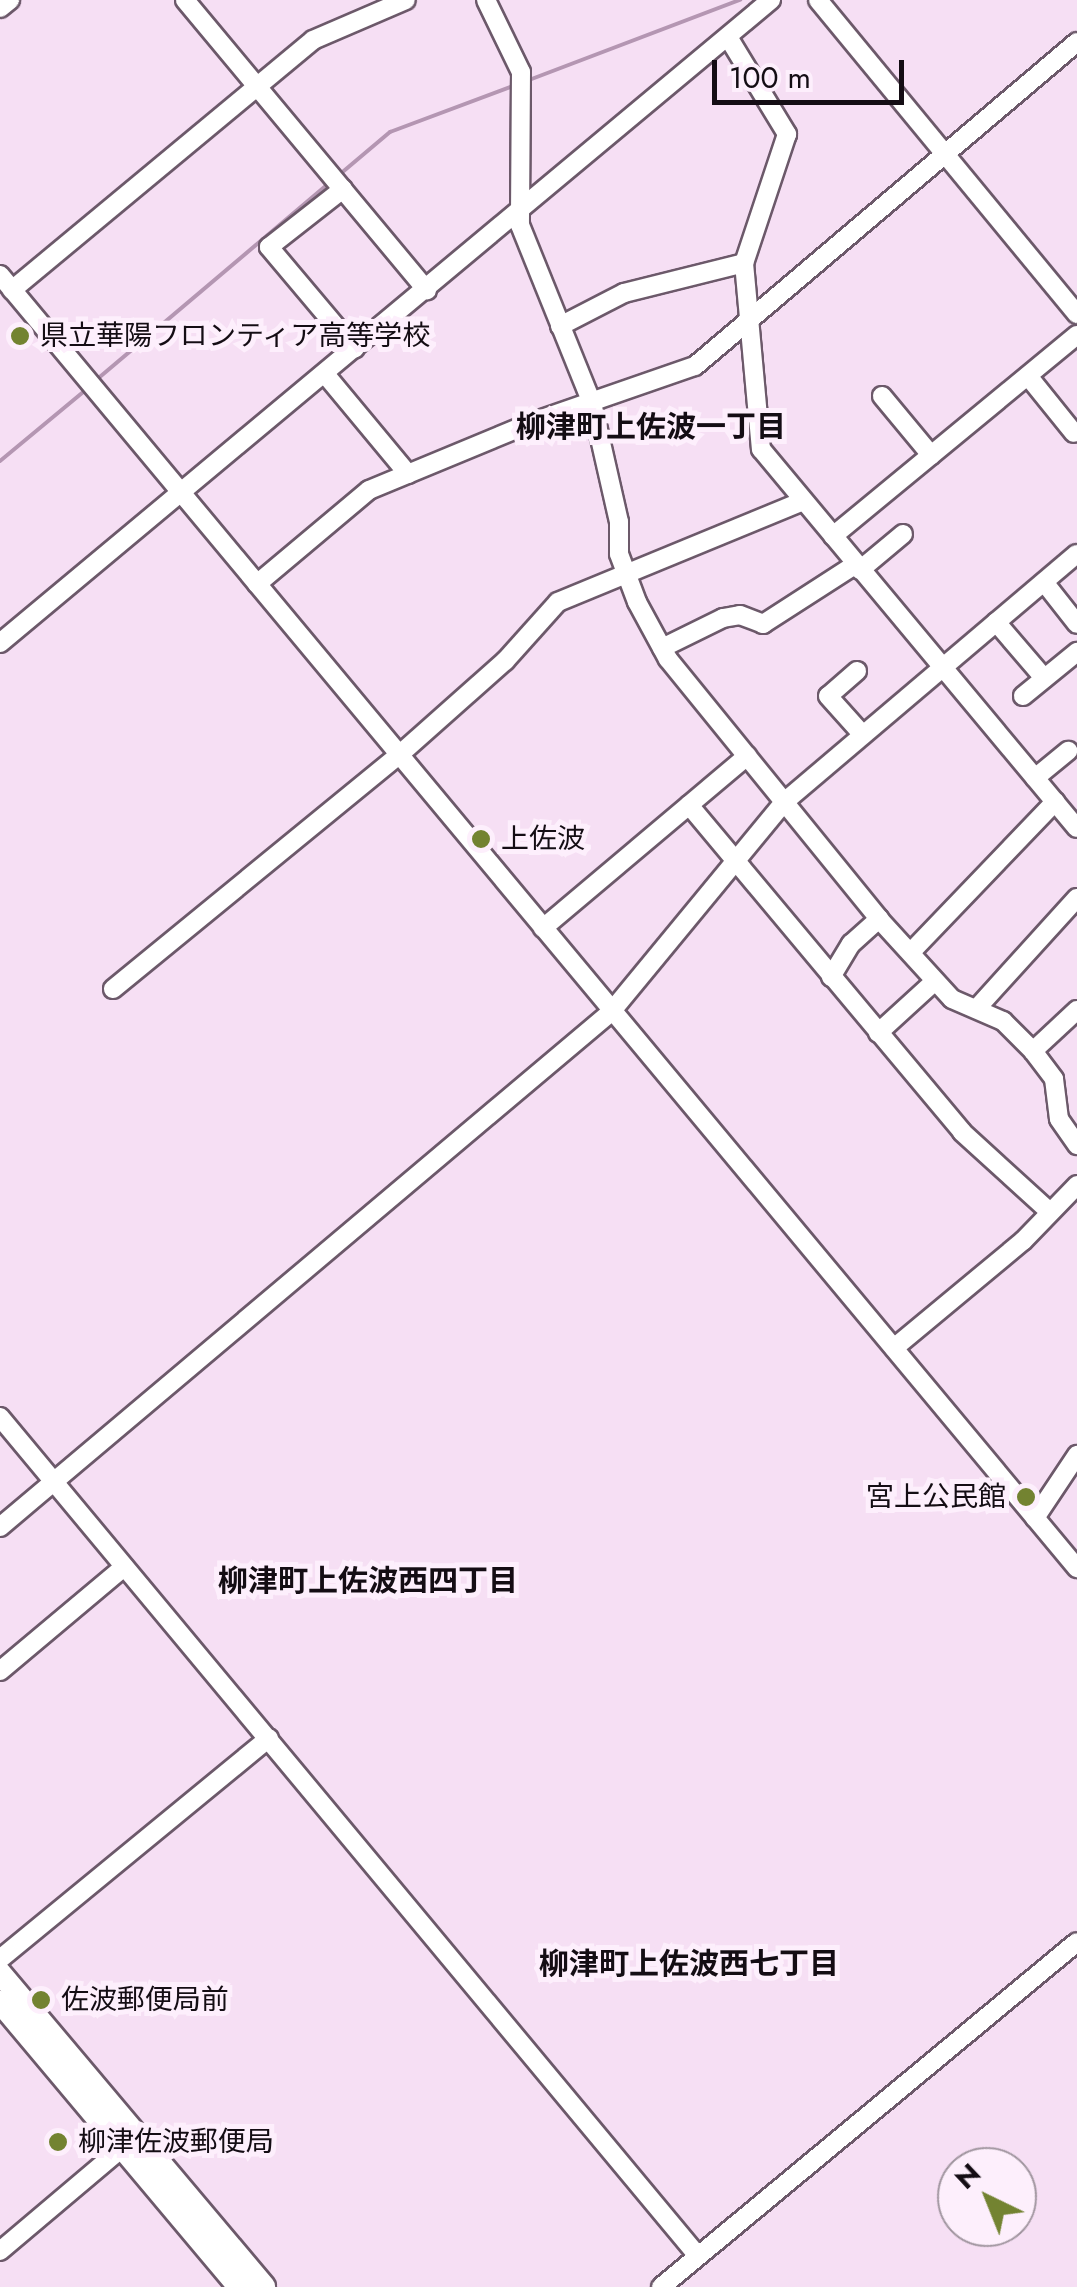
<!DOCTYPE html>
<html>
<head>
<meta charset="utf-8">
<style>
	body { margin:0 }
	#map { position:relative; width:1077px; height:2287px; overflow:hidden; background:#f6dff4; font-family:Jost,"Noto Sans JP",sans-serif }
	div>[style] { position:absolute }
	.stream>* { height:4px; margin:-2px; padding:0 2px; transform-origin:2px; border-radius:2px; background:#b496b2 }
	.roads { filter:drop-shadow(2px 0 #6c596a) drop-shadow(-2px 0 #6c596a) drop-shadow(0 2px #6c596a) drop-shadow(0 -2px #6c596a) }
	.minor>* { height:18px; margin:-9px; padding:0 9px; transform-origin:9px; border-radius:9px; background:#fff }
	.major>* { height:22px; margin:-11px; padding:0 11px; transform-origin:11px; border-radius:11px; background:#fff }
	.dots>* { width:28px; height:28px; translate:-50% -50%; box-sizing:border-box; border:5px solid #fdeffc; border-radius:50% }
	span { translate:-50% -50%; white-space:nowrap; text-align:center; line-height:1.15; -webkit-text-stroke:10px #fdeffc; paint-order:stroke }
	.poi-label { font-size:28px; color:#140d14 }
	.left { translate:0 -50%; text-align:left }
	.right { translate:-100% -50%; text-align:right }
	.neighbourhood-label { font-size:30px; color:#140d14; font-weight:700 }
	.north { position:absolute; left:937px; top:2147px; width:100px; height:100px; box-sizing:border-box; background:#fdeffc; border:2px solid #a0959f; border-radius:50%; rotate:317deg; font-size:28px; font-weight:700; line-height:40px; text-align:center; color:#140d14 }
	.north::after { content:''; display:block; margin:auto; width:35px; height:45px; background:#738331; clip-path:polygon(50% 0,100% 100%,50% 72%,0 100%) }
	.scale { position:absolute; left:712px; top:60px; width:192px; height:45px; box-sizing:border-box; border:5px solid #140d14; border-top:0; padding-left:12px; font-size:30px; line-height:35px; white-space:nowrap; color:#140d14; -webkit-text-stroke:8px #fdeffc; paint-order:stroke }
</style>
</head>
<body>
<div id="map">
	<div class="stream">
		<i style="left:529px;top:80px;width:226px;rotate:-20.8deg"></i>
		<i style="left:339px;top:175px;width:67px;rotate:-40.1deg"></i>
		<i style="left:390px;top:132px;width:134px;rotate:-20.5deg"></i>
		<i style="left:95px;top:381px;width:305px;rotate:-40.2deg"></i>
		<i style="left:0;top:461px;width:114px;rotate:-39.7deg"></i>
	</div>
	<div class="roads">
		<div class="minor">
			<i style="left:185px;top:0;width:378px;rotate:50.2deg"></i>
			<i style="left:486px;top:0;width:80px;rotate:64.1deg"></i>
			<i style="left:521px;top:72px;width:153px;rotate:90.4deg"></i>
			<i style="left:520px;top:225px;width:192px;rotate:68deg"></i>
			<i style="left:592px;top:403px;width:122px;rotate:77.2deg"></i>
			<i style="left:619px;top:522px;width:32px;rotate:90deg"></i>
			<i style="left:619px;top:554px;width:51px;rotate:69.4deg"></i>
			<i style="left:637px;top:602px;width:65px;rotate:61.5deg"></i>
			<i style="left:668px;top:659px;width:335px;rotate:50.9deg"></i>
			<i style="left:879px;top:919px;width:108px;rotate:47.6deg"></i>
			<i style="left:952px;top:999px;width:56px;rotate:23.3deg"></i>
			<i style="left:1003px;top:1021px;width:42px;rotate:45deg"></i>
			<i style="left:1033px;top:1051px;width:35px;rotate:53deg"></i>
			<i style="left:1054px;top:1079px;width:40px;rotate:82.9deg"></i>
			<i style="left:1059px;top:1119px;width:32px;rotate:55deg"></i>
			<i style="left:818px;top:0;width:407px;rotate:50.5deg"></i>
			<i style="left:0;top:8px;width:13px;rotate:-39deg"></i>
			<i style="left:728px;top:37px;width:114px;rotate:58.7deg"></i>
			<i style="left:787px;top:134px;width:136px;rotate:108.4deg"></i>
			<i style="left:744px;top:263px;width:187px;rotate:84.8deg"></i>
			<i style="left:761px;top:449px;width:493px;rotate:50.2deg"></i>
			<i style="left:343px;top:189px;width:94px;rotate:141.9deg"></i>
			<i style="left:269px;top:247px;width:133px;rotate:49.9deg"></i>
			<i style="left:0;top:275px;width:1683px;rotate:50.21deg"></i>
			<i style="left:12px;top:290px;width:391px;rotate:-39.7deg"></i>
			<i style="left:313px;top:40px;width:101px;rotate:-23.3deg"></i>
			<i style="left:560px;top:326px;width:72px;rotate:-27.3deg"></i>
			<i style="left:624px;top:293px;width:124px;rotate:-14deg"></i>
			<i style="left:325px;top:374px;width:130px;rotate:50.3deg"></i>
			<i style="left:1028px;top:376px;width:73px;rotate:51.1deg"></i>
			<i style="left:882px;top:396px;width:77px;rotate:50.3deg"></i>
			<i style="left:833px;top:536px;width:316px;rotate:-39.5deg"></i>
			<i style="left:860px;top:570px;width:56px;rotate:-39.9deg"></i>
			<i style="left:1044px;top:582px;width:53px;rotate:51.8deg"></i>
			<i style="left:257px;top:584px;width:146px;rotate:-40deg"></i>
			<i style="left:369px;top:490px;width:178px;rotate:-22.5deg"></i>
			<i style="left:533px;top:422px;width:171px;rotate:-19.1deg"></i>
			<i style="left:695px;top:366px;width:501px;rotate:-40.3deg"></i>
			<i style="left:996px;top:622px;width:74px;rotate:49.4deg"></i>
			<i style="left:0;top:643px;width:1004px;rotate:-39.83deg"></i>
			<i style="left:662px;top:648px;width:68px;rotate:-26.2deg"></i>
			<i style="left:723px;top:618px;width:17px;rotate:-10deg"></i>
			<i style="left:740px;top:615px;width:25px;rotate:21deg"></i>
			<i style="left:763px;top:624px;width:111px;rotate:-32.8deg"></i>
			<i style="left:857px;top:671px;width:38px;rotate:139deg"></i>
			<i style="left:828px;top:696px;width:52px;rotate:48.1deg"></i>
			<i style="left:1023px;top:696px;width:70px;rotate:-39.2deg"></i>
			<i style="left:1035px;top:778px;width:43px;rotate:-39.3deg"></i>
			<i style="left:689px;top:805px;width:426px;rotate:50.1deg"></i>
			<i style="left:962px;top:1132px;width:119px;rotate:42.3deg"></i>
			<i style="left:543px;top:928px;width:267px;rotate:-40.1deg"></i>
			<i style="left:912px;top:951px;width:207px;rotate:-46.2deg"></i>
			<i style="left:831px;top:977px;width:39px;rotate:-59deg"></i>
			<i style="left:851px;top:944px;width:38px;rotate:-42deg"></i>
			<i style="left:113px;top:989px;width:370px;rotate:-39.3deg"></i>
			<i style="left:399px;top:755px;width:142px;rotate:-41.6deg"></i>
			<i style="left:505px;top:661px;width:79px;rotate:-48.1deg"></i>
			<i style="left:558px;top:602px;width:265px;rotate:-22.4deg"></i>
			<i style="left:978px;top:1007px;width:147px;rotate:-47.8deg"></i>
			<i style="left:878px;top:1033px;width:77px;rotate:-42.4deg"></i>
			<i style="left:1033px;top:1051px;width:60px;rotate:-43deg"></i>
			<i style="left:894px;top:1348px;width:168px;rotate:-39.7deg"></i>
			<i style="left:1023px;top:1241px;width:78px;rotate:-46deg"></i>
			<i style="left:0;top:1417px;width:1091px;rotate:50.24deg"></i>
			<i style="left:1035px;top:1518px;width:76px;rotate:-56.3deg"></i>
			<i style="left:0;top:1527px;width:799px;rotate:-40.13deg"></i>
			<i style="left:611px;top:1012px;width:271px;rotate:-50.5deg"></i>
			<i style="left:783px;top:803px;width:385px;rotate:-40.3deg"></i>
			<i style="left:0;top:1671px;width:162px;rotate:-40deg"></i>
			<i style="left:0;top:1959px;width:348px;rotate:-39.4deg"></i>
			<i style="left:0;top:2251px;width:161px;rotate:-40.2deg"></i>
			<i style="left:661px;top:2287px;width:540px;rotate:-39.67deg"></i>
		</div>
		<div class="major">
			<i style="left:0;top:1973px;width:410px;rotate:49.9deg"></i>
			<i style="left:0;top:2002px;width:372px;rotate:50deg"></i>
		</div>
	</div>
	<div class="dots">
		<i style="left:20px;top:336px;background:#738331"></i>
		<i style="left:481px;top:839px;background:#738331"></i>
		<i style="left:1026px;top:1497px;background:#738331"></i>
		<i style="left:41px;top:2000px;background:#738331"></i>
		<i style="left:58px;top:2142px;background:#738331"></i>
	</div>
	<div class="poi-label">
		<span class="left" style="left:40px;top:336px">県立華陽フロンティア高等学校</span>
		<span class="left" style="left:501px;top:839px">上佐波</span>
		<span class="right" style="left:1006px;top:1497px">宮上公民館</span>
		<span class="left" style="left:61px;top:2000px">佐波郵便局前</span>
		<span class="left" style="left:78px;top:2142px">柳津佐波郵便局</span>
	</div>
	<div class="neighbourhood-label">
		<span style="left:651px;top:427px">柳津町上佐波一丁目</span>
		<span style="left:368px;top:1581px">柳津町上佐波西四丁目</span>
		<span style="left:689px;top:1964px">柳津町上佐波西七丁目</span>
	</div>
	<div class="north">N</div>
	<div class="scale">100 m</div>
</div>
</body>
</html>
